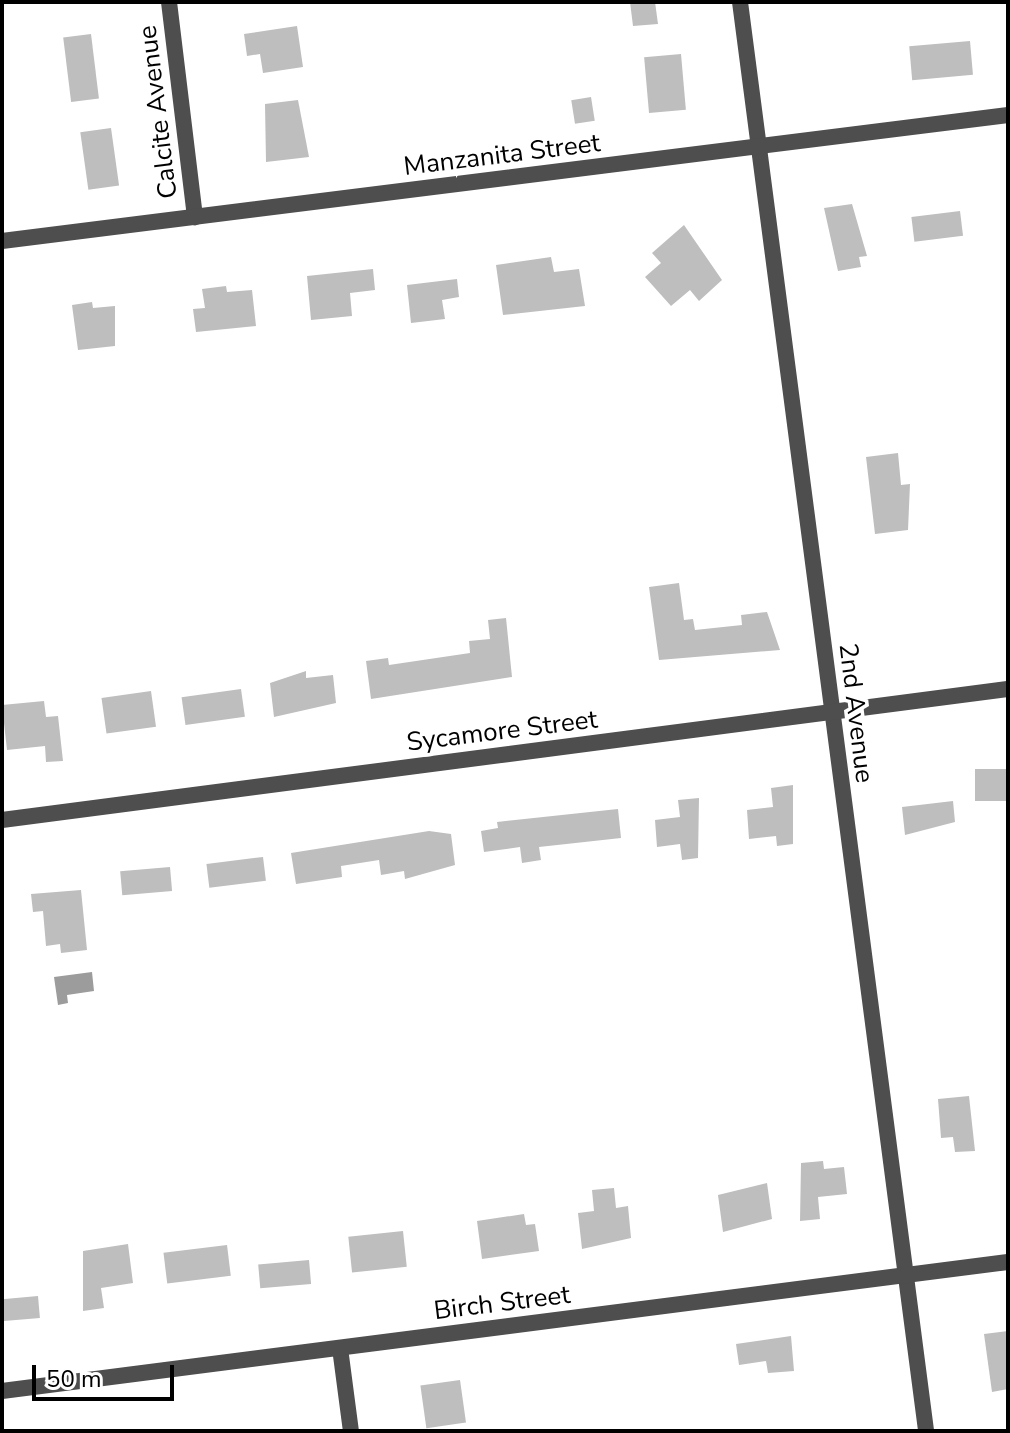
<!DOCTYPE html>
<html>
<head>
<meta charset="utf-8">
<style>
	body { margin:0 }
	#map { position:relative; width:1010px; height:1433px; overflow:hidden; background:#fff; font-family:"Nunito Sans",sans-serif }
	div>[style] { position:absolute }
	.water>* { inset:0; background:#9c9c9c }
	.building>* { inset:0; background:#bebebe; transform-origin:0 0 }
	.minor>* { height:16px; margin:-8px; padding:0 8px; transform-origin:8px; border-radius:8px; background:#4e4e4e }
	span { translate:-50% -50%; white-space:nowrap; text-align:center; line-height:1.15; -webkit-text-stroke:7px #fff; paint-order:stroke }
	.street-label { font-size:26px; color:#000 }
	.frame { position:absolute; inset:0; border:4px solid #000; pointer-events:none }
	.scale { position:absolute; left:32px; top:1365px; width:142px; height:36px; box-sizing:border-box; border:4px solid #000; border-top:0; padding-left:10px; font-size:24px; line-height:28px; white-space:nowrap; color:#000; -webkit-text-stroke:6px #fff; paint-order:stroke }
</style>
</head>
<body>
<div id="map">
	<div class="water">
		<i style="clip-path:polygon(92px 972px,94px 991px,67px 995px,68px 1003px,58px 1005px,54px 977px)"></i>
	</div>
	<div class="building">
		<i style="clip-path:polygon(630px 2px,655px 2px,658px 24px,633px 26px)"></i>
		<i style="clip-path:polygon(297px 26px,303px 67px,263px 73px,260px 54px,247px 56px,244px 34px)"></i>
		<i style="left:91px;top:34px;width:65px;height:28px;rotate:83deg"></i>
		<i style="left:970px;top:41px;width:34px;height:61px;rotate:85deg"></i>
		<i style="left:681px;top:54px;width:56px;height:37px;rotate:85deg"></i>
		<i style="left:591px;top:97px;width:24px;height:20px;rotate:81deg"></i>
		<i style="clip-path:polygon(298px 100px,309px 157px,266px 162px,265px 104px)"></i>
		<i style="left:111px;top:128px;width:58px;height:31px;rotate:82deg"></i>
		<i style="clip-path:polygon(852px 204px,867px 256px,859px 257px,861px 267px,838px 271px,824px 208px)"></i>
		<i style="left:960px;top:211px;width:25px;height:49px;rotate:83deg"></i>
		<i style="clip-path:polygon(684px 225px,722px 280px,699px 301px,690px 290px,671px 306px,645px 277px,661px 263px,652px 253px)"></i>
		<i style="clip-path:polygon(551px 257px,554px 272px,579px 269px,585px 306px,503px 315px,496px 265px)"></i>
		<i style="clip-path:polygon(373px 269px,375px 290px,350px 293px,352px 316px,311px 320px,307px 276px)"></i>
		<i style="clip-path:polygon(457px 279px,459px 297px,442px 300px,445px 319px,411px 323px,407px 285px)"></i>
		<i style="clip-path:polygon(226px 286px,227px 292px,252px 290px,256px 326px,196px 332px,193px 309px,205px 308px,202px 289px)"></i>
		<i style="clip-path:polygon(92px 302px,93px 308px,115px 306px,115px 346px,78px 350px,72px 305px)"></i>
		<i style="clip-path:polygon(898px 453px,901px 485px,910px 484px,908px 530px,875px 534px,866px 457px)"></i>
		<i style="clip-path:polygon(679px 583px,684px 620px,693px 619px,695px 630px,742px 625px,741px 615px,767px 612px,780px 650px,659px 660px,649px 587px)"></i>
		<i style="clip-path:polygon(506px 618px,512px 677px,371px 699px,366px 661px,388px 658px,389px 665px,470px 653px,469px 641px,490px 639px,488px 620px)"></i>
		<i style="clip-path:polygon(306px 671px,306px 678px,333px 675px,336px 703px,274px 717px,270px 683px)"></i>
		<i style="left:241px;top:689px;width:28px;height:60px;rotate:82deg"></i>
		<i style="left:151px;top:691px;width:36px;height:50px;rotate:82deg"></i>
		<i style="clip-path:polygon(44px 701px,46px 717px,58px 716px,63px 761px,46px 762px,45px 746px,7px 750px,2px 705px)"></i>
		<i style="left:1008px;top:769px;width:32px;height:33px;rotate:90deg"></i>
		<i style="clip-path:polygon(793px 785px,793px 844px,777px 846px,776px 836px,749px 839px,747px 810px,773px 807px,771px 788px)"></i>
		<i style="clip-path:polygon(699px 798px,698px 858px,682px 860px,680px 844px,657px 847px,655px 820px,680px 817px,678px 800px)"></i>
		<i style="clip-path:polygon(953px 801px,955px 822px,905px 835px,902px 807px)"></i>
		<i style="clip-path:polygon(618px 809px,621px 838px,539px 847px,541px 860px,522px 863px,520px 847px,484px 852px,481px 831px,498px 828px,497px 822px)"></i>
		<i style="clip-path:polygon(429px 831px,451px 834px,455px 865px,405px 879px,404px 871px,381px 875px,379px 860px,341px 866px,342px 877px,296px 884px,291px 853px)"></i>
		<i style="left:263px;top:857px;width:24px;height:57px;rotate:83deg"></i>
		<i style="left:170px;top:867px;width:24px;height:50px;rotate:85deg"></i>
		<i style="clip-path:polygon(81px 890px,87px 950px,61px 953px,60px 944px,46px 946px,43px 911px,33px 912px,31px 894px)"></i>
		<i style="clip-path:polygon(969px 1096px,975px 1151px,955px 1152px,953px 1137px,941px 1138px,938px 1099px)"></i>
		<i style="clip-path:polygon(823px 1161px,824px 1169px,844px 1167px,847px 1194px,818px 1197px,820px 1219px,800px 1221px,801px 1163px)"></i>
		<i style="clip-path:polygon(767px 1183px,772px 1219px,723px 1232px,718px 1195px)"></i>
		<i style="clip-path:polygon(614px 1188px,616px 1208px,628px 1206px,631px 1238px,582px 1249px,578px 1213px,594px 1211px,592px 1190px)"></i>
		<i style="clip-path:polygon(524px 1214px,526px 1225px,535px 1224px,539px 1251px,482px 1259px,477px 1221px)"></i>
		<i style="left:403px;top:1231px;width:36px;height:55px;rotate:84deg"></i>
		<i style="clip-path:polygon(128px 1244px,133px 1283px,101px 1288px,104px 1308px,83px 1311px,83px 1251px)"></i>
		<i style="left:227px;top:1245px;width:31px;height:64px;rotate:83deg"></i>
		<i style="left:309px;top:1260px;width:24px;height:51px;rotate:85deg"></i>
		<i style="left:38px;top:1296px;width:22px;height:36px;rotate:85deg"></i>
		<i style="clip-path:polygon(1008px 1331px,1008px 1389px,992px 1392px,984px 1334px)"></i>
		<i style="clip-path:polygon(791px 1336px,794px 1371px,768px 1373px,766px 1361px,739px 1365px,736px 1344px)"></i>
		<i style="left:460px;top:1380px;width:43px;height:40px;rotate:82deg"></i>
	</div>
	<div class="minor">
		<i style="left:169px;top:2px;width:217px;rotate:83.1deg"></i>
		<i style="left:740px;top:2px;width:1441px;rotate:82.58deg"></i>
		<i style="left:2px;top:241px;width:1014px;rotate:-7.14deg"></i>
		<i style="left:2px;top:820px;width:1014px;rotate:-7.42deg"></i>
		<i style="left:340px;top:1348px;width:84px;rotate:82.5deg"></i>
		<i style="left:2px;top:1391px;width:1014px;rotate:-7.31deg"></i>
	</div>
	<div class="street-label">
		<span style="left:158px;top:112px;rotate:-97deg">Calcite Avenue</span>
		<span style="left:502px;top:155px;rotate:-7deg">Manzanita Street</span>
		<span style="left:856px;top:713px;rotate:83deg">2nd Avenue</span>
		<span style="left:502px;top:731px;rotate:-7deg">Sycamore Street</span>
		<span style="left:502px;top:1303px;rotate:-7deg">Birch Street</span>
	</div>
	<div class="frame"></div>
	<div class="scale">50 m</div>
</div>
</body>
</html>
